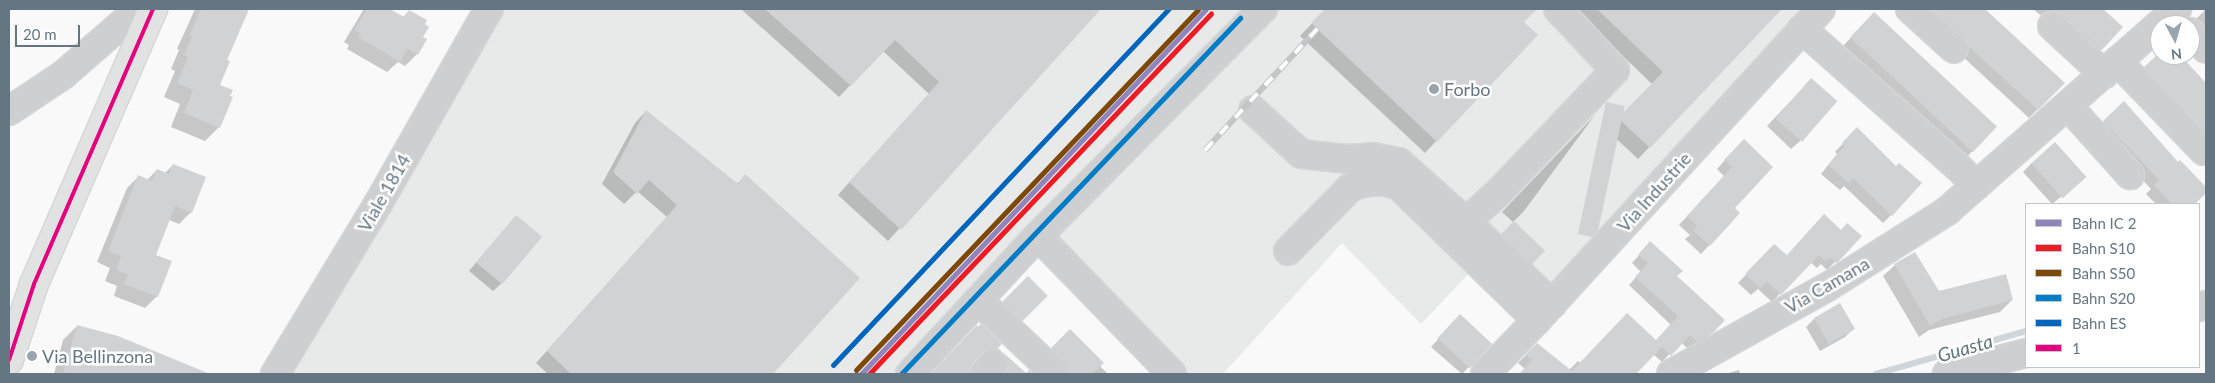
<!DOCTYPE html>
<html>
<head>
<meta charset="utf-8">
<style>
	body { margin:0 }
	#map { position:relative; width:2215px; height:383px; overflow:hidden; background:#f9f9f9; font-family:Lato,sans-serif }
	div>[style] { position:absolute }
	.built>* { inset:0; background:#e8e9e9 }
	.shadow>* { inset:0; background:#0003; transform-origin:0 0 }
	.stream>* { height:6px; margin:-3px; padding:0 3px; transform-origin:3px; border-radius:3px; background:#ced6d9 }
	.building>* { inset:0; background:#d0d2d3; transform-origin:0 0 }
	.roads { filter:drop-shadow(1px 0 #d5d6d7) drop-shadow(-1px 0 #d5d6d7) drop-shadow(0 1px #d5d6d7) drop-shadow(0 -1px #d5d6d7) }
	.minor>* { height:28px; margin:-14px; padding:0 14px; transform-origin:14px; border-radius:14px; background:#cecfd0 }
	.major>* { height:28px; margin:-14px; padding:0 14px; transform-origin:14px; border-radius:14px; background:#e1e2e2 }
	.rail>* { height:5.5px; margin-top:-2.75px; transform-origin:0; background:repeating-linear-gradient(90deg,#fff 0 11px,#c3c5c6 0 22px); box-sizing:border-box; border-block:1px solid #c3c5c6 }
	.bus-1>* { height:4px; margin:-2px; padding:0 2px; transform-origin:2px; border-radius:2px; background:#e5007d }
	.rail-1>* { height:5px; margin:-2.5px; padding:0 2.5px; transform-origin:2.5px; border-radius:2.5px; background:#9084bd }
	.rail-2>* { height:5px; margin:-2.5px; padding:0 2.5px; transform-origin:2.5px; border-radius:2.5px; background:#ed1c24 }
	.rail-3>* { height:5px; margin:-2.5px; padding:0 2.5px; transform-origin:2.5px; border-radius:2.5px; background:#7d4808 }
	.rail-4>* { height:5px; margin:-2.5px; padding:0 2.5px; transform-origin:2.5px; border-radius:2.5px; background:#007dc6 }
	.rail-5>* { height:5px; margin:-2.5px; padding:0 2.5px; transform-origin:2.5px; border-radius:2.5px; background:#0065bd }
	.dots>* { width:14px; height:14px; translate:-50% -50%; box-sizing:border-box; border:2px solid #fff; border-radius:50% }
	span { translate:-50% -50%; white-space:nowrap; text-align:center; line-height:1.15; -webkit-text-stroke:5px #fff; paint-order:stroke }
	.poi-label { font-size:18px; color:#657683 }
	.left { translate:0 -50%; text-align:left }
	.street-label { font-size:18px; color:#657683 }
	.water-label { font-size:19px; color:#60757c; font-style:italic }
	.frame { position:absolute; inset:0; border:10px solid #657683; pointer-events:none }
	.legend { position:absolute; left:2025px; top:203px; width:175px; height:165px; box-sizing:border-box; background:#fff; border:1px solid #c1c8cd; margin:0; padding:6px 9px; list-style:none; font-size:15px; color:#657683 }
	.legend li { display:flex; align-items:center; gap:10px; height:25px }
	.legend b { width:25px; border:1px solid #c1c8cd }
	.north { position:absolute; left:2150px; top:15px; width:50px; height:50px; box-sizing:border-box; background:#fff; border:1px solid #c1c8cd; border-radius:50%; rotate:174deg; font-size:14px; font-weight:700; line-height:20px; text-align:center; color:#657683 }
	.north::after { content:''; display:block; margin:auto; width:18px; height:22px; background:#99a4ac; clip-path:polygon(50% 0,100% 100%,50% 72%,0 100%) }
	.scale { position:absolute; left:15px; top:25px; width:65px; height:22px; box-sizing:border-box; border:2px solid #657683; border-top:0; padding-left:6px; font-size:15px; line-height:18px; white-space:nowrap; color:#657683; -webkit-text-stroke:4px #fff; paint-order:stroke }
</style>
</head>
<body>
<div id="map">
	<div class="built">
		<i style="clip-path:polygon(489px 9px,1821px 9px,1537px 320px,1475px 267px,1421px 324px,1342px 243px,1223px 374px,1172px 374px,1038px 237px,904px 374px,275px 374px)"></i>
	</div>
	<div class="shadow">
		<i style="clip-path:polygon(195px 9px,249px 9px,226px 61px,219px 86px,219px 127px,205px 141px,171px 127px,180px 104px,164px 97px,175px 71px,171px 69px,179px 50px,177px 49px)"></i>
		<i style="clip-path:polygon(364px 9px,388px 9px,403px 17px,409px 11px,421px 38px,417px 54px,405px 66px,398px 62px,387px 72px,347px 49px,349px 45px,344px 42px)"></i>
		<i style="clip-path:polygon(741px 9px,1099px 9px,888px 241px,838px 195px,929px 94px,883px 51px,839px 97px)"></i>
		<i style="clip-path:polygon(1326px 9px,1535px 9px,1523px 22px,1536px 35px,1425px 153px,1300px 36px)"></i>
		<i style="clip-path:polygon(1574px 9px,1780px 9px,1638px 159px,1608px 131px,1652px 84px)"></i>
		<i style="clip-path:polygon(1916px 9px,1982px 9px,2063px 83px,2029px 118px,1961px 55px)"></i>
		<i style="clip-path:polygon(2033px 9px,2101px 9px,2121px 28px,2092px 58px)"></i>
		<i style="clip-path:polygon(2206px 9px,2206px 44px,2190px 25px)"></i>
		<i style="clip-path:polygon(1866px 22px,1996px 126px,1965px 159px,1842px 47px)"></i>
		<i style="clip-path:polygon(2160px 54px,2178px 55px,2206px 85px,2206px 148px,2137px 76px)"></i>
		<i style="clip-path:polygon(1803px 88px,1800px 141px,1791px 149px,1767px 126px)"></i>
		<i style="clip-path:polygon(2124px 103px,2178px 164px,2180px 161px,2206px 189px,2206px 192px,2193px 204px,2156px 204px,2146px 194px,2151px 189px,2095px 130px)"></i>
		<i style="clip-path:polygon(646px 111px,737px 184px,745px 176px,858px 278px,771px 374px,548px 374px,536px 363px,667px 217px,637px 191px,624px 204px,602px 184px,635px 123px)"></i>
		<i style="clip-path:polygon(1595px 115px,1524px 211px,1513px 222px,1543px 251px,1524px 271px,1494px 243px,1514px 223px,1502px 212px)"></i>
		<i style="clip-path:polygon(1857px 129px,1891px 215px,1883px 223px,1844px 186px,1840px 190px,1821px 174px,1837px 154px,1835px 152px)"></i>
		<i style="clip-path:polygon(1735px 149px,1733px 209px,1739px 213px,1701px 254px,1685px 239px,1690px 235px,1679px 225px,1724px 176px,1717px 169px)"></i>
		<i style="clip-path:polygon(2032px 163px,2076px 185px,2052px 204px,2023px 172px)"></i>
		<i style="clip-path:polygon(173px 165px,191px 212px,179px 224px,169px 220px,155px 256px,157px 296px,145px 308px,114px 296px,117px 286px,105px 281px,110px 268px,97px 262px,127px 188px,138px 177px,147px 180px,157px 170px,165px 173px)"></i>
		<i style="clip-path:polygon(508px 225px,502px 283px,493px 291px,469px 271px)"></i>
		<i style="clip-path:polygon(1840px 231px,1860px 236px,1827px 270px,1821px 264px,1817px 268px,1810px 262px,1772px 302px,1758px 289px,1751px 295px,1738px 283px,1766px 254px,1786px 256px)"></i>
		<i style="clip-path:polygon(1643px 251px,1676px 276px,1713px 331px,1704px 340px,1688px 349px,1681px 342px,1662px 362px,1653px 354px,1634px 374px,1619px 374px,1612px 368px,1606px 374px,1520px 374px,1525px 369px,1518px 363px,1537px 344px,1569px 370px,1578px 361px,1581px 363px,1656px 341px,1671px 325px,1629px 285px,1641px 272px,1632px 263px)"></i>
		<i style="clip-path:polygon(1895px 265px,1939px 293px,2012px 300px,2000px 312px,1929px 330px,1919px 337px,1883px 276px)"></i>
		<i style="left:1028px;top:278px;width:25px;height:47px;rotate:45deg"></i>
		<i style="clip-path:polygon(1814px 319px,1853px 329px,1845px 337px,1820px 351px,1806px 327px)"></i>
		<i style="clip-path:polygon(1452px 324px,1469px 367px,1462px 374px,1431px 347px)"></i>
		<i style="clip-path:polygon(77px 326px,118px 337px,208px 374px,54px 374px,63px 340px)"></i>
		<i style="clip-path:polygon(1070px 331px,1099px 365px,1108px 374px,1061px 374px,1044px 357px)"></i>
		<i style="clip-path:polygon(968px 335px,997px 348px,1026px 374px,1029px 372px,1032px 374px,1000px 374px,988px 357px,979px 357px,970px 365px,968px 374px,932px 374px)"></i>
		<i style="clip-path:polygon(1739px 370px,1740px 374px,1725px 374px)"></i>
	</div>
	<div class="stream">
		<i style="left:1876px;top:374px;width:156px;rotate:-16deg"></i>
	</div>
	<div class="building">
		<i style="clip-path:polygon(201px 9px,249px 9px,227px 60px,230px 61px,220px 85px,233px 90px,230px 96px,233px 97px,220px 128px,184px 113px,193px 90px,177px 83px,188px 57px,184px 55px,192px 36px,190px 35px)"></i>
		<i style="clip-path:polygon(367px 9px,390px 9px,404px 17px,409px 10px,427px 20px,425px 24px,429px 27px,423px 37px,427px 39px,418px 55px,407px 49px,400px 62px,358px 37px,360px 33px,354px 30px)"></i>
		<i style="clip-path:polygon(765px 9px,1101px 9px,901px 230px,849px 182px,939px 82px,895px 40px,851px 86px)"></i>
		<i style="clip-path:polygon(1325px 9px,1537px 9px,1524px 22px,1538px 35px,1437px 142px,1311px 23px)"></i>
		<i style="clip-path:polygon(1597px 9px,1782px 9px,1650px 148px,1618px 118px,1663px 72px)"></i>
		<i style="clip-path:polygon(1933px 9px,1985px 9px,2065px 83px,2038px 110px,1969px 47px,1965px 37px)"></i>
		<i style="clip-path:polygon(2051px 9px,2103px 9px,2123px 27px,2102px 50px,2063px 15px)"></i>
		<i style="left:1874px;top:12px;width:168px;height:35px;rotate:43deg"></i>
		<i style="clip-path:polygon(2157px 55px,2180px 55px,2206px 83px,2206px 131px,2144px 67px)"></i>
		<i style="left:1811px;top:78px;width:35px;height:54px;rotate:41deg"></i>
		<i style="clip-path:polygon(2124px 101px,2178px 162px,2180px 160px,2206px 187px,2206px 193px,2195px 204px,2172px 204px,2154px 185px,2159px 180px,2103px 121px)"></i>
		<i style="left:1606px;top:102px;width:19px;height:135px;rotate:12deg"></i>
		<i style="clip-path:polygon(646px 110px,738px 184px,745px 174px,860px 278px,773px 374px,571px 374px,547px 351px,677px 205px,649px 180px,637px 194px,613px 172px)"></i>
		<i style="clip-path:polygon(1857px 127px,1896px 166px,1899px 163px,1922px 183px,1892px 216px,1853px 178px,1849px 183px,1828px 165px,1845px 145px,1842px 143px)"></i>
		<i style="clip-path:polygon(1744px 139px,1773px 167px,1735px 208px,1740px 213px,1710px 246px,1693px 230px,1697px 226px,1687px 216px,1732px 167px,1724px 160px)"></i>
		<i style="left:2055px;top:142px;width:47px;height:32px;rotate:48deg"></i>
		<i style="clip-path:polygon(173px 164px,206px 177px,192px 213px,175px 206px,156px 255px,172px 261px,158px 297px,124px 284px,128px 274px,116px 270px,121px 256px,108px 251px,138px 175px,152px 181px,157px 169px,169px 174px)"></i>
		<i style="clip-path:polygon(1824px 214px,1841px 230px,1847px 223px,1862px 236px,1839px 261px,1836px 263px,1829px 257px,1826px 261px,1819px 255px,1781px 295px,1767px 282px,1760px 288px,1745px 274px,1774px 244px,1787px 255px)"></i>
		<i style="left:516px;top:215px;width:34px;height:62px;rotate:40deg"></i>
		<i style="left:1514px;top:221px;width:43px;height:18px;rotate:44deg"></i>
		<i style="clip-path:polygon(1650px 241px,1683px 271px,1677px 276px,1725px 320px,1714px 332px,1697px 342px,1690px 335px,1671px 356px,1662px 347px,1636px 374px,1519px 374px,1532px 360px,1525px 355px,1537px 343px,1572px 371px,1627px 313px,1656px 340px,1678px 316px,1635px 277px,1648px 263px,1638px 255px)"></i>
		<i style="clip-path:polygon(1915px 252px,1939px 291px,2006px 274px,2013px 300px,1942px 319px,1930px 326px,1894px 264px)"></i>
		<i style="left:1028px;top:276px;width:28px;height:36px;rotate:45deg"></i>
		<i style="left:1840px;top:303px;width:30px;height:30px;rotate:60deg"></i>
		<i style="left:1460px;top:314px;width:44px;height:33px;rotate:43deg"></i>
		<i style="clip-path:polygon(981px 324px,1002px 344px,998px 348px,1026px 373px,1029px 370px,1034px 374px,1005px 374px,1008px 367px,1008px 359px,1003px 352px,996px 349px,988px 349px,981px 354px,972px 364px,969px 374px,931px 374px,977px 325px,978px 327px)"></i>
		<i style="clip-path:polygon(77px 325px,118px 336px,210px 374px,63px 374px)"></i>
		<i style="clip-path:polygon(1070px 329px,1104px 363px,1092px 374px,1071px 374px,1067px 363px,1051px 348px)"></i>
	</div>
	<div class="roads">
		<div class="minor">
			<i style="left:1910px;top:9px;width:59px;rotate:42.3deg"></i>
			<i style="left:2052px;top:26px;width:71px;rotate:42.7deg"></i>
			<i style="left:1802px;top:29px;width:207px;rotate:41.5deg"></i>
			<i style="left:1957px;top:166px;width:27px;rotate:45deg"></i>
			<i style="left:2190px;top:32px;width:23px;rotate:47deg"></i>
			<i style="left:2117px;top:61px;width:125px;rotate:46deg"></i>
			<i style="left:2068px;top:106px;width:93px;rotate:48.1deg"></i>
			<i style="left:1253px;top:110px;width:65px;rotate:42.5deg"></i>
			<i style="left:1301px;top:154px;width:45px;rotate:6.3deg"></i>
			<i style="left:1346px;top:159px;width:27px;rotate:-4deg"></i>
			<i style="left:1373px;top:157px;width:26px;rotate:11deg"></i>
			<i style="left:1399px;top:162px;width:102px;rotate:41.8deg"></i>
			<i style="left:1475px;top:230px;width:107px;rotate:43.9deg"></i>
			<i style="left:9px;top:111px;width:65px;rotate:-33.7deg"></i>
			<i style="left:63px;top:75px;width:101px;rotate:-41deg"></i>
			<i style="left:1466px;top:222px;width:45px;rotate:-42.3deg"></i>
			<i style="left:1499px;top:192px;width:168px;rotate:-46.4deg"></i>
			<i style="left:1615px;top:70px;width:83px;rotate:-133.1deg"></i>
			<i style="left:1038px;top:236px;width:192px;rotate:45.8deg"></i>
			<i style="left:1288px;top:251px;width:88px;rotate:-45.5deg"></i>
			<i style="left:1350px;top:188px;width:12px;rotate:-24deg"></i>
			<i style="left:1361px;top:183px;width:22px;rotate:-5deg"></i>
			<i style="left:1383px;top:181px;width:17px;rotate:17deg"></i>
			<i style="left:1399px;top:186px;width:192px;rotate:44.2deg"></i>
			<i style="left:978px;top:300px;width:108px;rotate:43.5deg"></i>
			<i style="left:2199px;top:307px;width:7px;rotate:-16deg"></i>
			<i style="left:275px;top:374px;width:199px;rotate:-58.8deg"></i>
			<i style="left:378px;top:204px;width:224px;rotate:-60.4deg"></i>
			<i style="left:910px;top:374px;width:188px;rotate:-47.2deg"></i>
			<i style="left:1038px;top:236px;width:320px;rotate:-45.3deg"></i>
			<i style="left:984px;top:374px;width:13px;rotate:-48deg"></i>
			<i style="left:1485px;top:374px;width:75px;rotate:-46.1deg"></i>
			<i style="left:1537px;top:320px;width:421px;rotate:-47.6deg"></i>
			<i style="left:1671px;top:374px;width:181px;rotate:-29.1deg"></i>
			<i style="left:1829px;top:286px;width:140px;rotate:-32.4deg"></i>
			<i style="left:1947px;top:211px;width:306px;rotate:-41.3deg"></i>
			<i style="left:1947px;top:374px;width:82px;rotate:-14.9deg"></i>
		</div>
		<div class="major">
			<i style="left:9px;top:360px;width:80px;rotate:-71.8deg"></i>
			<i style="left:34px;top:284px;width:300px;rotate:-66.6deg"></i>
		</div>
	</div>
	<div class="rail">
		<i style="left:1205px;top:150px;width:165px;rotate:-47.2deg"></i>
	</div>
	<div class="bus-1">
		<i style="left:9px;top:360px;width:80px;rotate:-71.8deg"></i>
		<i style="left:34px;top:284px;width:300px;rotate:-66.6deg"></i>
	</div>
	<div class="rail-1">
		<i style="left:861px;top:374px;width:502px;rotate:-46.61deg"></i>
	</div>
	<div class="rail-2">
		<i style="left:869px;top:374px;width:497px;rotate:-46.5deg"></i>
	</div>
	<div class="rail-3">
		<i style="left:856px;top:370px;width:497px;rotate:-46.5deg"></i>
	</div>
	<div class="rail-4">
		<i style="left:901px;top:374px;width:492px;rotate:-46.4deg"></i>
	</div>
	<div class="rail-5">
		<i style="left:833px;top:365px;width:490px;rotate:-46.7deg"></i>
	</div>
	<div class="dots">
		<i style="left:1434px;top:89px;background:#99a4ac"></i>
		<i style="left:32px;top:356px;background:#99a4ac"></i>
	</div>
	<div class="poi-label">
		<span class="left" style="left:1444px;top:89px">Forbo</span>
		<span class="left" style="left:42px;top:356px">Via Bellinzona</span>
	</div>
	<div class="street-label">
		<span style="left:1654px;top:192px;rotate:-48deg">Via Industrie</span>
		<span style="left:384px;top:193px;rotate:-60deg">Viale 1814</span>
		<span style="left:1827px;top:285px;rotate:-30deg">Via Camana</span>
	</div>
	<div class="water-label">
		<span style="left:1965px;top:348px;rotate:-16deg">Guasta</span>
	</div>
	<div class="frame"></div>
	<ul class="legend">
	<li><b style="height:6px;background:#9084bd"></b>Bahn IC 2</li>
	<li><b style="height:6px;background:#ed1c24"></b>Bahn S10</li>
	<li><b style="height:6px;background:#7d4808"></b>Bahn S50</li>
	<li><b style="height:6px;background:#007dc6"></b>Bahn S20</li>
	<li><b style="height:6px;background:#0065bd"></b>Bahn ES</li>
	<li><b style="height:6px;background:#e5007d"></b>1</li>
	</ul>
	<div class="north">N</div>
	<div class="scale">20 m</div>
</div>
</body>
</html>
